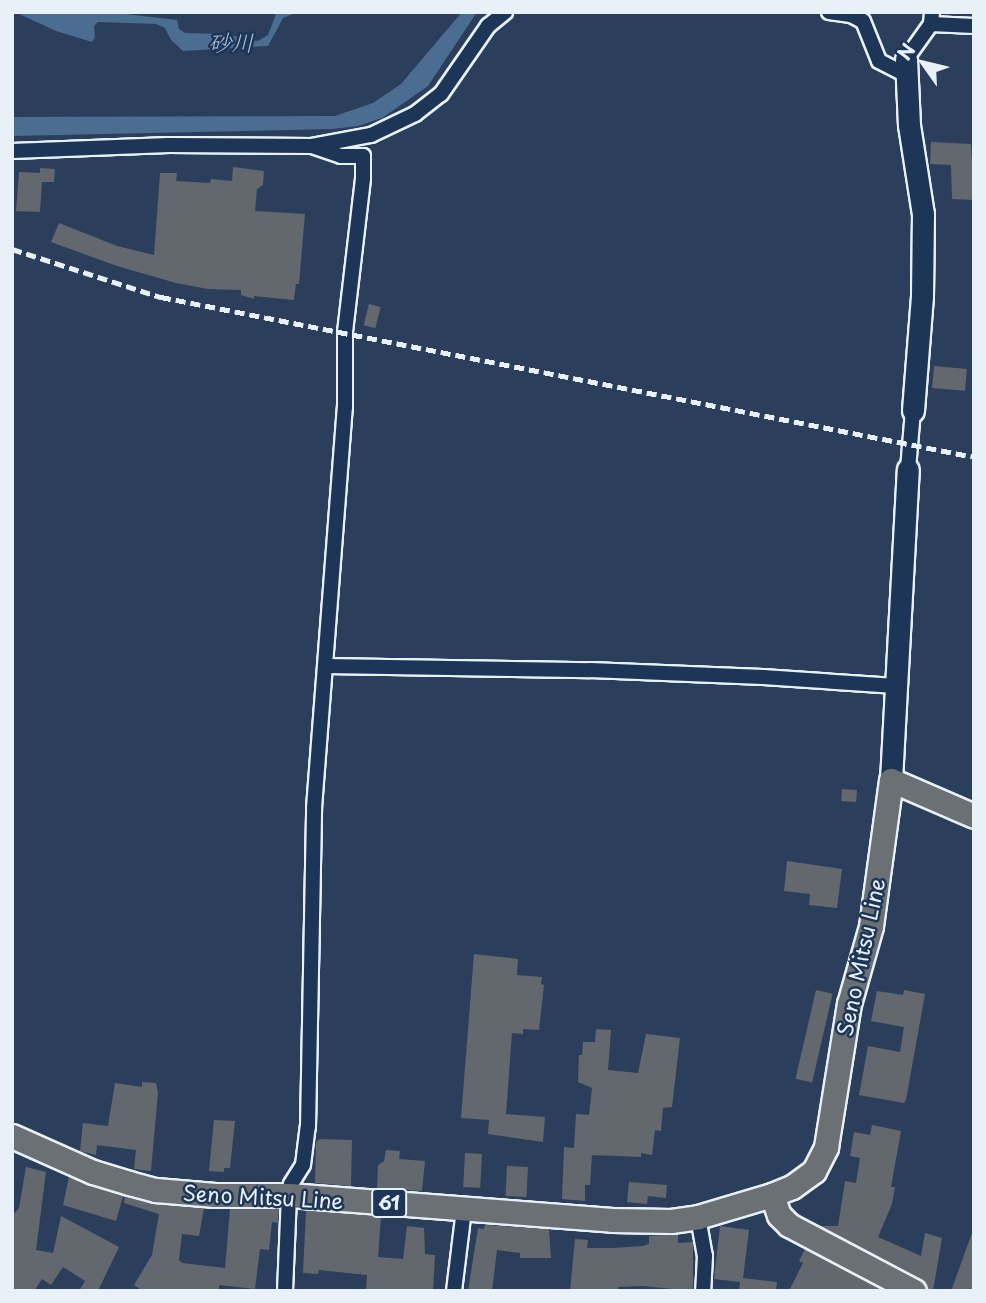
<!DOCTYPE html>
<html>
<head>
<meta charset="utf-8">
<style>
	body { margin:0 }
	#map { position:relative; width:986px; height:1303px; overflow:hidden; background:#2b3f5c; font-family:"Playpen Sans","Klee One",sans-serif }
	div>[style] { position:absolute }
	.water>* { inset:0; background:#4a6d91 }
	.building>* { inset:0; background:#63686e; transform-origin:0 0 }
	.roads { filter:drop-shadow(2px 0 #e8f1f8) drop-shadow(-2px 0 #e8f1f8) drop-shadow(0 2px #e8f1f8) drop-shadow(0 -2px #e8f1f8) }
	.street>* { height:14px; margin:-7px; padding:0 7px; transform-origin:7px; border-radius:7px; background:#1d3557 }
	.secondary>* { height:21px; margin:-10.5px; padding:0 10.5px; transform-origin:10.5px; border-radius:10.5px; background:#1d3557 }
	.primary>* { height:23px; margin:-11.5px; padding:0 11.5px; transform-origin:11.5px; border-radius:11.5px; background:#6b7074 }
	.rail>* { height:5px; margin-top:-2.5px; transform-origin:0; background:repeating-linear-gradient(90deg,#e8f1f8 0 10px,transparent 0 15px) }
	span { translate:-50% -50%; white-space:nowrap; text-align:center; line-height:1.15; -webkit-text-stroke:5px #1d3557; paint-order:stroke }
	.shield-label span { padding:2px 5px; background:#1d3557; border:2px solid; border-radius:5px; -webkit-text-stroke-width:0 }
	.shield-label { font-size:19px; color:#e8f1f8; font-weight:700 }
	.street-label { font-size:21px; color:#e8f1f8 }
	.water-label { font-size:23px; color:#b1c3d4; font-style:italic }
	.frame { position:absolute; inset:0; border:14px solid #e8f1f8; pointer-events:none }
	.north { position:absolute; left:888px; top:28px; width:70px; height:70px; -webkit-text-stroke:5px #1d3557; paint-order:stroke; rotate:304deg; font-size:19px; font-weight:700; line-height:28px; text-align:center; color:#e8f1f8 }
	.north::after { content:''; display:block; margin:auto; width:24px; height:32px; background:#e8f1f8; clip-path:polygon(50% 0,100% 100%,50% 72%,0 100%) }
</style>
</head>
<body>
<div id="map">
	<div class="water">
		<i style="clip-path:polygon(15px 12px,109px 12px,177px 20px,179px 29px,185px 33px,224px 34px,258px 41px,268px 35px,276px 14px,298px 12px,283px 18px,268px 46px,183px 51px,171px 40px,165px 28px,156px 24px,98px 22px,94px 26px,95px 37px,92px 42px,56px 31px)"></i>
		<i style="clip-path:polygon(462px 12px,477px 12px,428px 86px,382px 118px,358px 126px,332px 129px,12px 136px,12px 117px,335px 116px,373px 103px,401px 84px)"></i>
	</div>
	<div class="building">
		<i style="clip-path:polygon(931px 142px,971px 144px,974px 200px,952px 199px,951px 165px,930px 164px)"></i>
		<i style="clip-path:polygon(233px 167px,264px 171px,263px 185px,257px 189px,255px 211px,305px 214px,299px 284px,296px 284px,294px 300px,254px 296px,254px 299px,241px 295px,241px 290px,208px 289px,176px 283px,117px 266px,51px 242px,59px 223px,117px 246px,154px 255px,160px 173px,177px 173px,176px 181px,210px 183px,211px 179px,232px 181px)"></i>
		<i style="clip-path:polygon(40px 168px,55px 169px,54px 182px,42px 182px,40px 212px,16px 211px,19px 172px,40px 173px)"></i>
		<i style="left:369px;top:304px;width:12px;height:22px;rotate:14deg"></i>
		<i style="left:934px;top:366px;width:33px;height:22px;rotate:5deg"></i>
		<i style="left:842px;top:789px;width:15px;height:12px;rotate:4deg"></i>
		<i style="clip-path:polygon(787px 861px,842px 869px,837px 908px,809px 905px,810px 894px,784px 891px)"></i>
		<i style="clip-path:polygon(474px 954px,518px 959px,517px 975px,542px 977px,541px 984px,544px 985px,539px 1030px,523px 1029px,523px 1034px,512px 1033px,506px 1114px,545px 1117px,543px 1142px,488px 1134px,489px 1120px,461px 1118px)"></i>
		<i style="left:816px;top:990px;width:17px;height:91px;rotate:13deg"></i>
		<i style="clip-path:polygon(904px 990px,925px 994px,906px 1100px,904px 1103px,859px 1095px,868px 1046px,900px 1052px,904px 1027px,871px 1021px,877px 991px,903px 995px)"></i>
		<i style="clip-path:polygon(596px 1029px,611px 1030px,608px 1070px,638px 1073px,646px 1034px,680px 1038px,672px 1107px,663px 1108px,661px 1131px,655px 1130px,652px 1155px,641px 1153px,641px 1157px,592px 1155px,590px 1185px,585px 1185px,585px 1201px,562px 1199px,564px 1147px,574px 1148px,576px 1114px,589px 1115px,592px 1088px,578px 1082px,579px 1055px,582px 1055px,583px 1042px,595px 1042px)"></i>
		<i style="clip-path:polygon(142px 1082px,156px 1083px,158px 1093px,151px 1171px,134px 1169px,136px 1150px,97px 1145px,96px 1155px,80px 1151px,83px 1123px,108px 1126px,115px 1083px,142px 1087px)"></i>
		<i style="clip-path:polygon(214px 1120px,235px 1121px,230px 1168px,224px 1168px,224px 1172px,209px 1171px)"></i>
		<i style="clip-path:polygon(872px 1125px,901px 1131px,891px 1187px,895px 1187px,892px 1204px,878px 1237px,921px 1256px,925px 1233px,942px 1238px,933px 1291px,928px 1291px,921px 1279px,820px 1226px,838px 1226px,845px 1181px,856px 1183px,860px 1158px,850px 1156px,854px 1132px,870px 1135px)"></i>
		<i style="clip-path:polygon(320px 1139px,352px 1140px,351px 1186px,315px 1183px,316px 1142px)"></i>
		<i style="clip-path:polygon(386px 1150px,400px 1151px,399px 1159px,425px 1161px,422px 1191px,377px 1188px,378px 1165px,384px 1161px)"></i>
		<i style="left:465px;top:1153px;width:17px;height:34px;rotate:3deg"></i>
		<i style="left:507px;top:1166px;width:21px;height:30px;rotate:3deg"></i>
		<i style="clip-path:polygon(26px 1167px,46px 1172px,36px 1250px,53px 1253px,61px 1216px,119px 1247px,98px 1291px,79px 1291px,85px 1281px,63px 1267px,51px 1285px,42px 1279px,34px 1291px,12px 1291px,12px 1216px,19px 1208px)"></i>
		<i style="clip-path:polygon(69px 1177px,123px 1196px,116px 1221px,63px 1205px)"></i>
		<i style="clip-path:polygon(629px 1182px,667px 1185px,666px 1198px,648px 1196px,647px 1204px,627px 1202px)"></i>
		<i style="clip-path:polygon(125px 1197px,155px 1204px,204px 1208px,199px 1236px,182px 1234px,179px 1260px,182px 1263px,225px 1268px,230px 1209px,279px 1209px,278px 1223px,272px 1222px,269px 1250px,260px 1249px,255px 1289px,219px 1285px,219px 1291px,143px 1291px,134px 1285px,152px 1255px,159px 1214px,124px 1203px)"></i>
		<i style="clip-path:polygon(306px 1210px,381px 1216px,378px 1257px,403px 1259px,407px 1226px,424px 1228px,425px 1254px,435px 1255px,433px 1291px,366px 1291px,367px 1275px,319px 1270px,318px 1274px,303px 1273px)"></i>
		<i style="clip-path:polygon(485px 1225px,549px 1229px,551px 1258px,520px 1258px,520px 1253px,497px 1250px,492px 1291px,468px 1291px,478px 1228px,484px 1229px)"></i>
		<i style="clip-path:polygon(720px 1226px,749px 1230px,743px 1278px,777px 1282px,776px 1291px,739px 1291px,740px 1282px,714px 1279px)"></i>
		<i style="clip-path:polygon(972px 1233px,974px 1291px,951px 1291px)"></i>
		<i style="clip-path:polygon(678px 1234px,678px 1243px,693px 1242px,693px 1291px,643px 1286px,618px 1287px,618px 1291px,570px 1291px,575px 1239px,588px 1240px,587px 1248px,612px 1248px,643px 1246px,649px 1244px,649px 1236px)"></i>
		<i style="clip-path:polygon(805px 1249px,859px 1278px,883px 1291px,789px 1291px,803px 1263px,799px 1261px)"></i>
	</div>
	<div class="roads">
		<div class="street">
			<i style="left:829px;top:12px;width:22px;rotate:8deg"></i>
			<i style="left:851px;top:15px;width:13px;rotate:27deg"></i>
			<i style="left:863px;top:21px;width:43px;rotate:68.2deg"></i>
			<i style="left:879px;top:61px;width:29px;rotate:27deg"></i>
			<i style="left:931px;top:24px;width:43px;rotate:2.7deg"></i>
			<i style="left:906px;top:59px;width:43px;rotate:-54.5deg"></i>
			<i style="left:931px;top:24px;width:12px;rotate:-85deg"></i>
			<i style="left:12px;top:151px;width:157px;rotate:-2.2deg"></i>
			<i style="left:169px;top:145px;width:143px;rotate:0.4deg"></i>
			<i style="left:312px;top:146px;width:60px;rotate:-10.6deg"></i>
			<i style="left:371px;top:135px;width:49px;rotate:-25.5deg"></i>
			<i style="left:415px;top:114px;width:33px;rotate:-38deg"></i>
			<i style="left:441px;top:94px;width:83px;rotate:-55.3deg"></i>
			<i style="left:488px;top:26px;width:22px;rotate:-39deg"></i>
			<i style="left:908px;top:469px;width:58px;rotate:-85.1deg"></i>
			<i style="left:326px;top:666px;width:264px;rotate:0.9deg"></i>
			<i style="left:590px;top:670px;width:173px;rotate:2.3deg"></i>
			<i style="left:763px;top:677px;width:133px;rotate:3.9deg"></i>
			<i style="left:698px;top:1217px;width:40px;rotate:80deg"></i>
			<i style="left:705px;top:1256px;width:35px;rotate:93deg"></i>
			<i style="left:285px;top:1291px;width:96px;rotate:-87.6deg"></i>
			<i style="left:289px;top:1195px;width:11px;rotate:-80deg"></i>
			<i style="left:291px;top:1184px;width:22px;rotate:-58deg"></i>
			<i style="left:303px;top:1165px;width:38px;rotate:-83deg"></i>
			<i style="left:308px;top:1127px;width:319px;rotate:-88.9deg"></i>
			<i style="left:314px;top:808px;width:402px;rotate:-85.6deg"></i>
			<i style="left:345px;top:407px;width:75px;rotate:-90deg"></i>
			<i style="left:345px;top:332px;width:155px;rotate:-83.3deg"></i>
			<i style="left:363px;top:178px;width:22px;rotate:-90deg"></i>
			<i style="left:363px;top:156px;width:22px;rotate:180deg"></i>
			<i style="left:341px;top:156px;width:31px;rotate:-161deg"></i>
			<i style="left:454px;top:1291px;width:82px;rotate:-83deg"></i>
		</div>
		<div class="secondary">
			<i style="left:906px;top:59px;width:66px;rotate:87.4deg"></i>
			<i style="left:909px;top:125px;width:90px;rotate:81.1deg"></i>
			<i style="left:923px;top:214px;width:82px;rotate:90.7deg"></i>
			<i style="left:922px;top:296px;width:115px;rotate:94.5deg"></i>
			<i style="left:891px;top:780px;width:311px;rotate:-86.9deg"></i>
		</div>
		<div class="primary">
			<i style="left:12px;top:1136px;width:89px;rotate:24deg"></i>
			<i style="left:93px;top:1172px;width:38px;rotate:17deg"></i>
			<i style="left:129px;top:1183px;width:28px;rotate:15deg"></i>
			<i style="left:156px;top:1190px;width:59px;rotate:4.8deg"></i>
			<i style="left:215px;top:1195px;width:74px"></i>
			<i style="left:289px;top:1195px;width:324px;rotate:4.4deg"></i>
			<i style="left:612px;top:1220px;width:59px;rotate:1deg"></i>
			<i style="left:671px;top:1221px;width:27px;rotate:-8deg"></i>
			<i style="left:698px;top:1217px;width:77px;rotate:-16.6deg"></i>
			<i style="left:772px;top:1195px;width:22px;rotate:-22deg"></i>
			<i style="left:792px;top:1187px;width:27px;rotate:-36deg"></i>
			<i style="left:814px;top:1171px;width:27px;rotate:-63deg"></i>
			<i style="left:826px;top:1147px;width:145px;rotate:-80.9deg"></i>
			<i style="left:849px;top:1004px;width:81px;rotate:-74.2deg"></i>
			<i style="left:871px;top:926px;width:147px;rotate:-82.2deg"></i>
			<i style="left:891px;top:780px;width:90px;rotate:23.4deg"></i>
			<i style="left:772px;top:1195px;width:21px;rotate:71deg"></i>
			<i style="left:779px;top:1215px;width:14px;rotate:45deg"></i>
			<i style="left:789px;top:1225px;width:141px;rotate:27.8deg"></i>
		</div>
	</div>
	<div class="rail">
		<i style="left:12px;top:249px;width:157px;rotate:17.9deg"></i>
		<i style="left:161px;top:297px;width:829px;rotate:11.13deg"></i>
	</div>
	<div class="shield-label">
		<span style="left:389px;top:1203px">61</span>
	</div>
	<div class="street-label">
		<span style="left:860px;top:957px;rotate:-78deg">Seno Mitsu Line</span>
		<span style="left:263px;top:1196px;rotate:3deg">Seno Mitsu Line</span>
	</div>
	<div class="water-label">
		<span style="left:231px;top:42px">砂川</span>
	</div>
	<div class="frame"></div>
	<div class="north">N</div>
</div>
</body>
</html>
